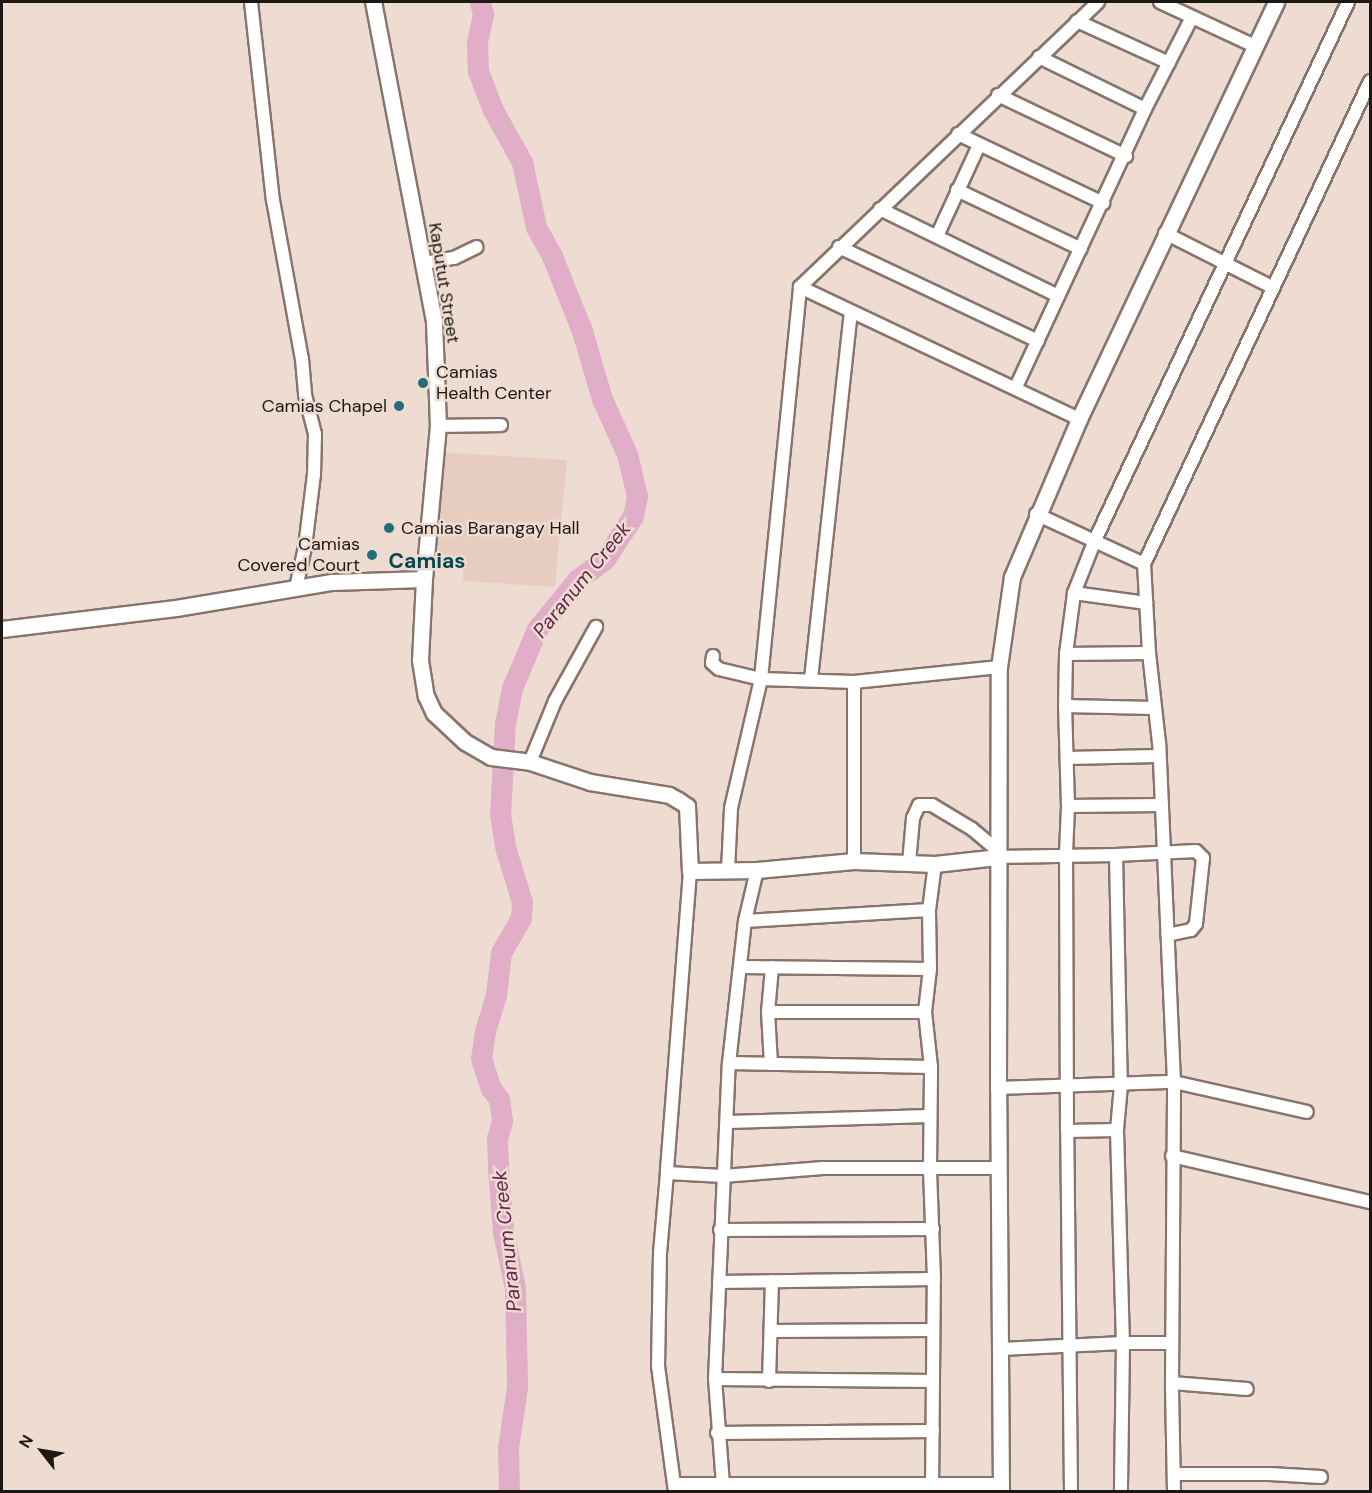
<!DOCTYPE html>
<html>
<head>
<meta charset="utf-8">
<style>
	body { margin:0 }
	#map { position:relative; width:1372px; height:1493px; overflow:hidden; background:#eedbd1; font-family:"DM Sans",sans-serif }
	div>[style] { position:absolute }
	.built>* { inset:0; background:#e7cdc0 }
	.river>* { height:21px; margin:-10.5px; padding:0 10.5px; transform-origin:10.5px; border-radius:10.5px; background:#e0afc7 }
	.roads { filter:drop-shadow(2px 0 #86756c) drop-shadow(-2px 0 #86756c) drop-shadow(0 2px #86756c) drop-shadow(0 -2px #86756c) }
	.minor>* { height:12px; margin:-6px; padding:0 6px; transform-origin:6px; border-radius:6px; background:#fff }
	.tertiary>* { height:15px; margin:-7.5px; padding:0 7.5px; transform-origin:7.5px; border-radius:7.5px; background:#fff }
	.dots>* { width:16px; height:16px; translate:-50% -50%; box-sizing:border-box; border:3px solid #eedbd1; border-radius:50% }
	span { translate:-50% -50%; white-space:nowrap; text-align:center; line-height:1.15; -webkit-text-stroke:5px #eedbd1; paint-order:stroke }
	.street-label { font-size:18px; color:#1e1814 }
	.poi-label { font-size:18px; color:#1e1814 }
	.left { translate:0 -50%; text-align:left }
	.right { translate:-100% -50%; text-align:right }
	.water-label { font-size:20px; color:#632849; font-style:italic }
	.quarter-label { font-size:21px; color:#05474d; font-weight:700 }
	.frame { position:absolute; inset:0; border:3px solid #1e1814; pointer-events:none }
	.north { position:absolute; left:12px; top:1421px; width:60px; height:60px; -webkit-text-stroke:4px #eedbd1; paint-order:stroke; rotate:301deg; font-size:16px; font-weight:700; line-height:24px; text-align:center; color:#1e1814 }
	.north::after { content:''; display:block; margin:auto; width:21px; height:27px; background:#1e1814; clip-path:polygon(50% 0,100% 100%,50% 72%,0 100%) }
</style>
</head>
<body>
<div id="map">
	<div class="built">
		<i style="clip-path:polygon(439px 452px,567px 460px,555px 587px,463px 581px,463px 570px,431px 570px)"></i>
	</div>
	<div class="river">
		<i style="left:480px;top:2px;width:12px;rotate:76deg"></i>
		<i style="left:483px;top:14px;width:30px;rotate:102deg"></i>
		<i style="left:477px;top:43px;width:28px;rotate:88deg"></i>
		<i style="left:478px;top:71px;width:42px;rotate:69deg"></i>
		<i style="left:493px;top:110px;width:60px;rotate:60.9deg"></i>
		<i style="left:522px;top:162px;width:66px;rotate:77.8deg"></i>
		<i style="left:536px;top:227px;width:33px;rotate:61deg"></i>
		<i style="left:552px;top:256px;width:81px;rotate:68.2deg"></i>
		<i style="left:582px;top:331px;width:71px;rotate:73.6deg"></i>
		<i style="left:602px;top:399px;width:60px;rotate:65.6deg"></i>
		<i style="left:627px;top:454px;width:43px;rotate:76.6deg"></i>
		<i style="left:637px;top:496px;width:20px;rotate:101deg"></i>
		<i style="left:633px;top:516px;width:51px;rotate:123.1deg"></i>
		<i style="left:605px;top:559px;width:34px;rotate:143deg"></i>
		<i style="left:578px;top:579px;width:65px;rotate:129.4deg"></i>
		<i style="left:537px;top:629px;width:64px;rotate:113deg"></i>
		<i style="left:512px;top:688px;width:36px;rotate:101deg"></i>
		<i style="left:505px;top:723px;width:91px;rotate:93.1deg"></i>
		<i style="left:500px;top:814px;width:36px;rotate:81deg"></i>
		<i style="left:506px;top:850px;width:54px;rotate:72.9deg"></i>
		<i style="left:522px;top:902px;width:16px;rotate:94deg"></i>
		<i style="left:521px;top:918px;width:39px;rotate:120deg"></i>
		<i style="left:501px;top:952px;width:43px;rotate:96.6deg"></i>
		<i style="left:496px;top:995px;width:38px;rotate:107deg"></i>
		<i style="left:485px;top:1031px;width:27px;rotate:98deg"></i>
		<i style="left:481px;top:1058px;width:32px;rotate:72deg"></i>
		<i style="left:491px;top:1088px;width:14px;rotate:54deg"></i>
		<i style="left:499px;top:1099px;width:22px;rotate:82deg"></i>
		<i style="left:502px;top:1121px;width:18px;rotate:106deg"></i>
		<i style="left:497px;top:1138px;width:31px;rotate:88deg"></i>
		<i style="left:498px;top:1169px;width:63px;rotate:85.5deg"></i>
		<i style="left:503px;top:1232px;width:57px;rotate:77.9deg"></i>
		<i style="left:515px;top:1288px;width:99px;rotate:88.8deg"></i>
		<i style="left:517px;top:1387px;width:62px;rotate:98.4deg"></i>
		<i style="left:508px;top:1448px;width:44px;rotate:88.7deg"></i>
	</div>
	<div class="roads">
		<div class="minor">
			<i style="left:251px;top:2px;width:199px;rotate:83.7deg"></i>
			<i style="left:273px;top:200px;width:162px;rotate:79.7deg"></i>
			<i style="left:302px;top:359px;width:36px;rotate:85deg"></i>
			<i style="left:305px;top:395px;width:40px;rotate:75.6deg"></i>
			<i style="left:315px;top:434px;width:40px;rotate:91.4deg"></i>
			<i style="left:314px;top:474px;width:74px;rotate:97deg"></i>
			<i style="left:305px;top:547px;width:42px;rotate:102.4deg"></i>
			<i style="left:1160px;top:2px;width:105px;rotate:24.9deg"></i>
			<i style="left:1077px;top:21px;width:101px;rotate:24.5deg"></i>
			<i style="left:1039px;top:57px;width:118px;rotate:26.1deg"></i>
			<i style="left:998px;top:95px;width:142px;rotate:25.5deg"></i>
			<i style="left:958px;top:134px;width:161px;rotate:25.4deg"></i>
			<i style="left:957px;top:190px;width:137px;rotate:25.4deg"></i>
			<i style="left:880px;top:209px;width:198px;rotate:26deg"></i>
			<i style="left:1165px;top:233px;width:120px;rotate:26.8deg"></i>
			<i style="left:937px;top:236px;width:100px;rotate:-65.2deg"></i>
			<i style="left:839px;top:247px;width:220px;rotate:25.3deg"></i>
			<i style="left:425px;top:263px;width:29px;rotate:-10deg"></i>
			<i style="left:454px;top:258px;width:25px;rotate:-26deg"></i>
			<i style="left:800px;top:287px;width:309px;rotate:25.3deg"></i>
			<i style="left:1016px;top:387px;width:306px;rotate:-65.1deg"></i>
			<i style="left:1145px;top:109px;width:103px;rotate:-62.9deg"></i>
			<i style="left:438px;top:426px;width:63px;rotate:-0.9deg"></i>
			<i style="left:1036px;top:514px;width:119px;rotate:24.8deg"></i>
			<i style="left:1074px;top:593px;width:73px;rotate:7.9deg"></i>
			<i style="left:1066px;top:654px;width:83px;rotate:-0.7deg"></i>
			<i style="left:713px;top:656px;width:7px;rotate:98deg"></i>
			<i style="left:712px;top:663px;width:9px;rotate:41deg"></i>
			<i style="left:719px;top:669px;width:43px;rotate:13.4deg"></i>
			<i style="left:761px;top:679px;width:93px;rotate:1.8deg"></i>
			<i style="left:854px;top:682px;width:146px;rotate:-5.9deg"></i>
			<i style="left:811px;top:679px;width:369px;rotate:-83.8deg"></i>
			<i style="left:854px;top:682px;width:179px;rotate:90deg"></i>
			<i style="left:1065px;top:706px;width:89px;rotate:1.3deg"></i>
			<i style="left:1067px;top:758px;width:91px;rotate:-1.3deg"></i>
			<i style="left:530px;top:762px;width:66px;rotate:-67.7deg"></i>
			<i style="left:555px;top:701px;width:85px;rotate:-61deg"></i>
			<i style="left:1068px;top:806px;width:94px;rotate:-0.6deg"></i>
			<i style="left:1116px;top:855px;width:230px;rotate:88.8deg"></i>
			<i style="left:1121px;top:1085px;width:45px;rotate:95.1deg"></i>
			<i style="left:1117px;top:1130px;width:213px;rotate:88.4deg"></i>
			<i style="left:1123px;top:1343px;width:149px;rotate:90.8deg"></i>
			<i style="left:997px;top:857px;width:119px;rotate:-1deg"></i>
			<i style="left:1116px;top:855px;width:80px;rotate:-2.9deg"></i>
			<i style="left:1196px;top:851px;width:10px;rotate:45deg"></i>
			<i style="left:1203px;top:858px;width:66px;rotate:96.1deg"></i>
			<i style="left:1196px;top:924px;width:8px;rotate:130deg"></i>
			<i style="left:1191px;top:930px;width:24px;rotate:168deg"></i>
			<i style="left:909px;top:863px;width:45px;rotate:-84.9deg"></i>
			<i style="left:913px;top:818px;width:14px;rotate:-65deg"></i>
			<i style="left:919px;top:805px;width:13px"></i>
			<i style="left:932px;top:805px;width:47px;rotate:31deg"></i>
			<i style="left:972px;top:829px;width:33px;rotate:40deg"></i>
			<i style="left:728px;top:870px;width:62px;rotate:-87.2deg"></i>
			<i style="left:731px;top:808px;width:132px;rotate:-76.9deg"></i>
			<i style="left:761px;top:679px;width:394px;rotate:-84.3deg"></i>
			<i style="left:800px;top:287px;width:412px;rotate:-43.7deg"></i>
			<i style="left:690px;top:871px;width:303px;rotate:94.4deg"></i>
			<i style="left:667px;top:1173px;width:56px;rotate:3.1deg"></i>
			<i style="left:723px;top:1176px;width:100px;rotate:-4.6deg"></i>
			<i style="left:823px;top:1168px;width:176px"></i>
			<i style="left:745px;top:921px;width:184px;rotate:-3.4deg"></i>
			<i style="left:740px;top:967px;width:190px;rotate:0.6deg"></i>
			<i style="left:768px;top:1012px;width:157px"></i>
			<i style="left:729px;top:1063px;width:202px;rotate:1.1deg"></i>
			<i style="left:771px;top:1064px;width:52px;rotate:-93.3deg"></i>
			<i style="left:768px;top:1012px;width:45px;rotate:-84.9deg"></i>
			<i style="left:998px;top:1088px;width:176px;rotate:-2deg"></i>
			<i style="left:1174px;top:1082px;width:136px;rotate:12.7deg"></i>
			<i style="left:728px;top:1122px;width:202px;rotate:-1.7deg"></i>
			<i style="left:1067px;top:1131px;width:50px;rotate:-1.1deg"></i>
			<i style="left:1172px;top:1156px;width:203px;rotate:13.1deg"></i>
			<i style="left:667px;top:1173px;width:80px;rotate:95deg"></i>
			<i style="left:660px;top:1253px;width:113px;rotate:91deg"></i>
			<i style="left:658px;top:1366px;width:127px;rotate:82.3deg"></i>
			<i style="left:720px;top:1230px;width:213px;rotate:-0.3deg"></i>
			<i style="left:719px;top:1282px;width:215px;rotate:-0.8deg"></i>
			<i style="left:772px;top:1331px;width:160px;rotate:-0.4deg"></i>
			<i style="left:1001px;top:1349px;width:122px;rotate:-2.8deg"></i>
			<i style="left:1123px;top:1343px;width:49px"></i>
			<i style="left:715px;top:1379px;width:218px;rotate:0.5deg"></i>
			<i style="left:769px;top:1381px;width:100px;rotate:-88.3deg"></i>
			<i style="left:1172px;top:1383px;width:75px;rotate:4.6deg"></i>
			<i style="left:717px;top:1433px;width:216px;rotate:-0.5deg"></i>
			<i style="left:1175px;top:1474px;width:95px"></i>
			<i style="left:1270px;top:1474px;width:51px;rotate:3.4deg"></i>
			<i style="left:674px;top:1484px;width:328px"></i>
			<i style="left:723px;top:1485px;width:106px;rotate:-94.3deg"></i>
			<i style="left:715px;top:1379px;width:316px;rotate:-87.5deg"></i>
			<i style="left:729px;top:1063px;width:143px;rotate:-83.6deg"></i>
			<i style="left:745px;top:921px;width:52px;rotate:-76.8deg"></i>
			<i style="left:932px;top:1492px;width:213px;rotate:-89.5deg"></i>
			<i style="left:934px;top:1279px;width:111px;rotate:-92.1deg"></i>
			<i style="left:930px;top:1168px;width:101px;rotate:-89.4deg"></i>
			<i style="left:931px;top:1067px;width:55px;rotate:-96.2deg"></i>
			<i style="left:925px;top:1012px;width:43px;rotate:-83.4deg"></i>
			<i style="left:930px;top:969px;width:59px;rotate:-91deg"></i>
			<i style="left:929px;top:910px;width:46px;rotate:-82.6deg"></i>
			<i style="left:1071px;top:1492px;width:361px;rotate:-90.6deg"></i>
			<i style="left:1067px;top:1131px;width:277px;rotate:-90.2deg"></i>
			<i style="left:1066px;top:854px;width:48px;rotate:-87.6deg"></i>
			<i style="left:1068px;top:806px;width:100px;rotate:-91.7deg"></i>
			<i style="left:1065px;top:706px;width:52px;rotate:-88.9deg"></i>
			<i style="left:1066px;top:654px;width:62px;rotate:-82.5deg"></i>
			<i style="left:1074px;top:593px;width:57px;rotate:-68.4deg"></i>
			<i style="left:1095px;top:540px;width:595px;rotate:-64.81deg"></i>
			<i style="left:1174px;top:1492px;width:109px;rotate:-91.1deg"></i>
			<i style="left:1172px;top:1383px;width:301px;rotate:-89.6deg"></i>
			<i style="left:1174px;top:1082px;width:339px;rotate:-92.5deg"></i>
			<i style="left:1159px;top:743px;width:91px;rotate:-96.3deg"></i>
			<i style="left:1149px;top:653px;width:89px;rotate:-93.2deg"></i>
			<i style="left:1144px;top:564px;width:533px;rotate:-64.92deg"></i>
		</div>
		<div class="tertiary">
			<i style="left:424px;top:579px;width:81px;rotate:92.8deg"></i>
			<i style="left:420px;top:660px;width:36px;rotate:81deg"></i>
			<i style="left:426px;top:696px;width:19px;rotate:65deg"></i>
			<i style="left:434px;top:713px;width:42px;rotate:43.1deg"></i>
			<i style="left:465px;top:742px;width:30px;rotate:30deg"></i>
			<i style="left:491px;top:757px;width:39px;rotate:7deg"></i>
			<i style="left:530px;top:762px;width:63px;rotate:18.4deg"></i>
			<i style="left:590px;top:782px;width:80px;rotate:9.3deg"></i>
			<i style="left:669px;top:795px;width:10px;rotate:29deg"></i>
			<i style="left:678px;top:800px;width:11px;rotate:34deg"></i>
			<i style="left:687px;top:806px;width:65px;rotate:87.4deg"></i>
			<i style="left:690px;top:871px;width:67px;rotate:-0.9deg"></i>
			<i style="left:757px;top:870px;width:97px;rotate:-5.3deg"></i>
			<i style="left:854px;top:861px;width:81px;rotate:2.1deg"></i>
			<i style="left:935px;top:864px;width:62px;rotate:-6.4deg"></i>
			<i style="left:2px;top:629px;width:175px;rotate:-6.9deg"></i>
			<i style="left:176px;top:608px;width:158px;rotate:-9.5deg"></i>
			<i style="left:332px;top:582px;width:92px;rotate:-1.9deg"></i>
			<i style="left:424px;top:579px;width:154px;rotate:-84.8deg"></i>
			<i style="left:438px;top:426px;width:105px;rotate:-92.2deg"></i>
			<i style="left:434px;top:321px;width:325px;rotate:-100.8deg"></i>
			<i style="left:1001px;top:1492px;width:404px;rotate:-90.4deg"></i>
			<i style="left:998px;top:1088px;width:421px;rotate:-89.9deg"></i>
			<i style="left:999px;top:667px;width:91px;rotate:-81.8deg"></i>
			<i style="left:1012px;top:577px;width:172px;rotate:-67deg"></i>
			<i style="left:1079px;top:419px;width:461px;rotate:-64.7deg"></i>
		</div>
	</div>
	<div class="dots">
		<i style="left:423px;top:383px;background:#236d76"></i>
		<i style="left:399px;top:406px;background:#236d76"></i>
		<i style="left:389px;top:528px;background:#236d76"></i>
		<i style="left:372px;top:555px;background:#236d76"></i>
	</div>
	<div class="street-label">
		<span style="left:444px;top:283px;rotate:81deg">Kaputut Street</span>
	</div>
	<div class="poi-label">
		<span class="left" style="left:436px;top:383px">Camias<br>Health Center</span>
		<span class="right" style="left:387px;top:406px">Camias Chapel</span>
		<span class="left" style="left:401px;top:528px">Camias Barangay Hall</span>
		<span class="right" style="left:360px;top:555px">Camias<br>Covered Court</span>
	</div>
	<div class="water-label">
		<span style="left:582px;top:580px;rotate:-51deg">Paranum Creek</span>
		<span style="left:507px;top:1241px;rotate:-96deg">Paranum Creek</span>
	</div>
	<div class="quarter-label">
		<span style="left:427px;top:561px">Camias</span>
	</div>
	<div class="frame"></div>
	<div class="north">N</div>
</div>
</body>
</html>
